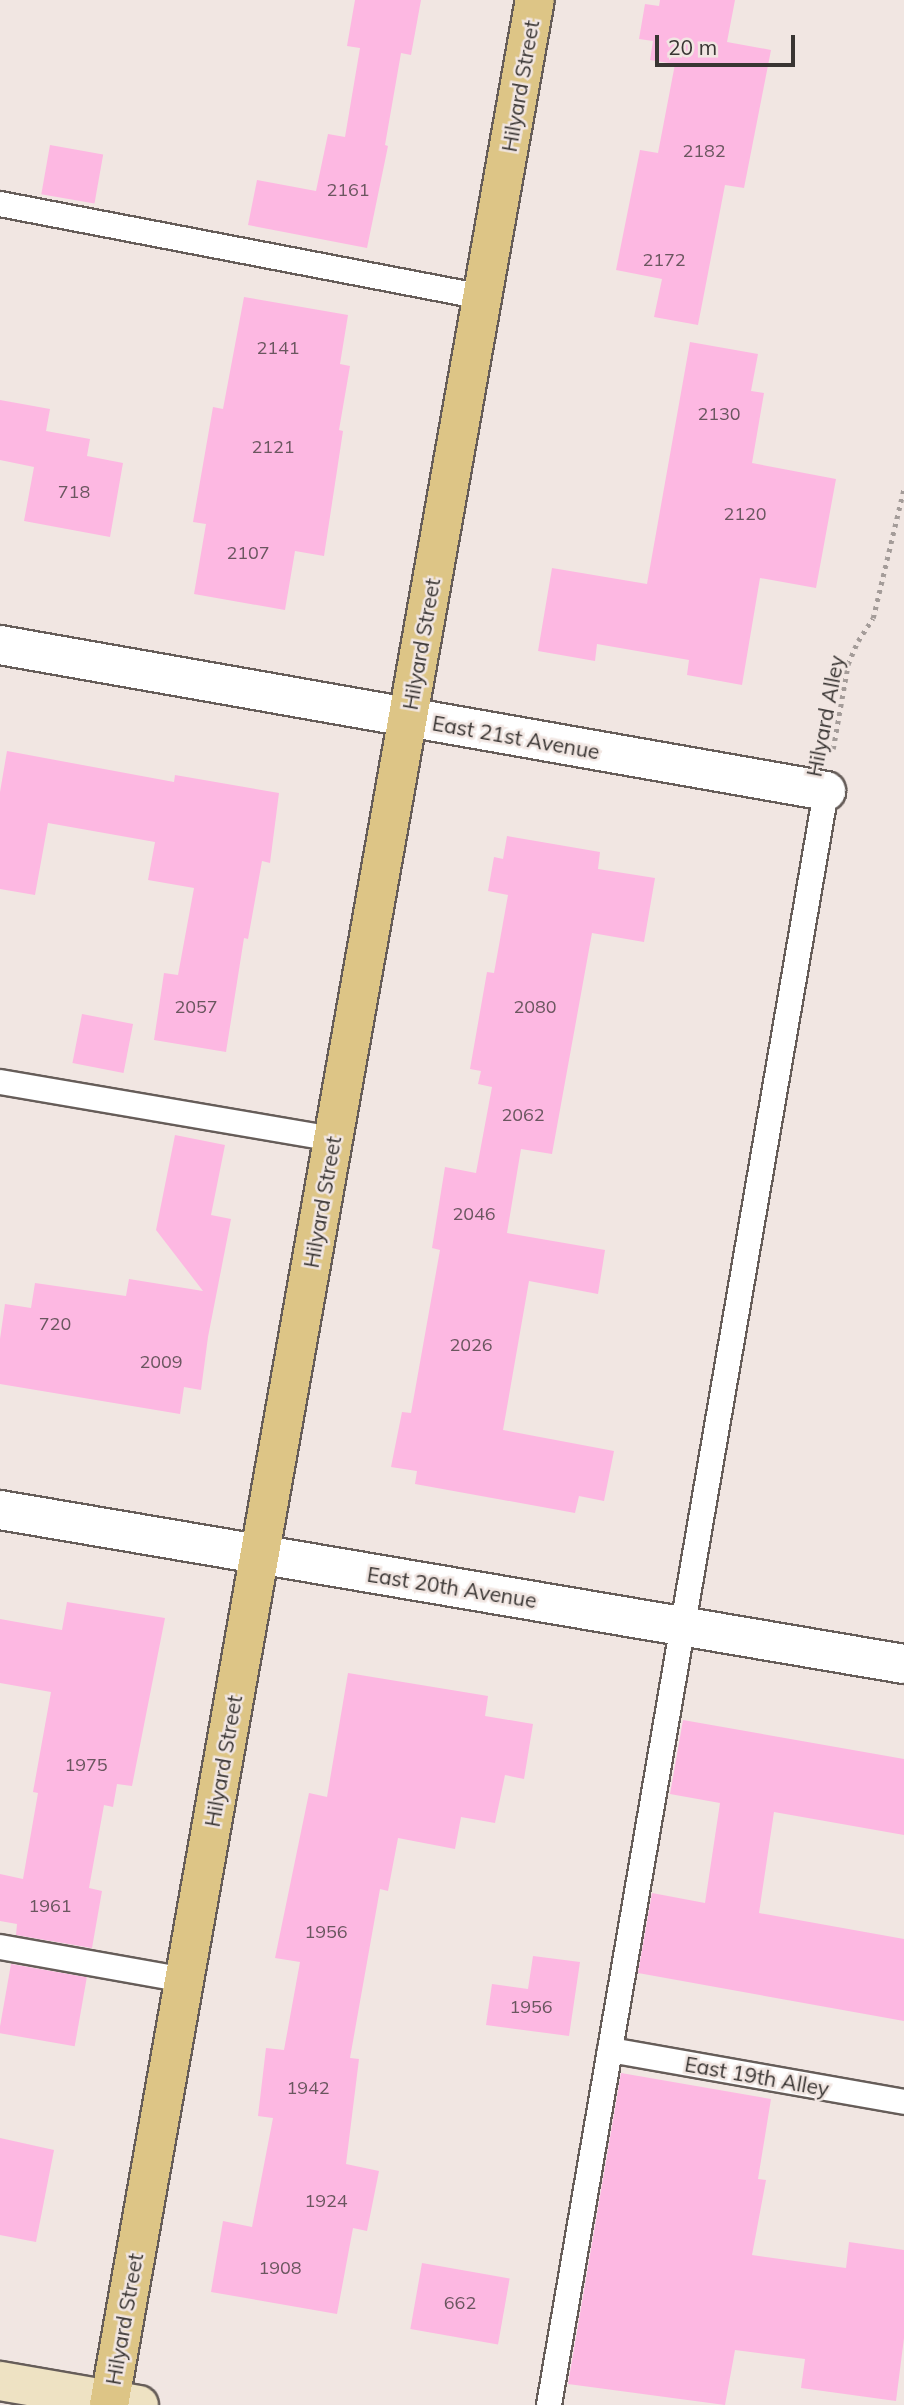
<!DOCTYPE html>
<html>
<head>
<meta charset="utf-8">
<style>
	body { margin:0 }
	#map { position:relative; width:904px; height:2405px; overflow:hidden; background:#f1e6e2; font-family:Mulish,sans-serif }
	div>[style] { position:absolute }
	.building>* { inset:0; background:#fdb8e2; transform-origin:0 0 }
	.path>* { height:4.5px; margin-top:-2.25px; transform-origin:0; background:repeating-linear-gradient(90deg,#a49c99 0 3.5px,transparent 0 8.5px) }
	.roads { filter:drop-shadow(2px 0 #665d59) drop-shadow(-2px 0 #665d59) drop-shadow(0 2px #665d59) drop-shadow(0 -2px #665d59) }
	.lane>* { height:24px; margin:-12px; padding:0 12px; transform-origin:12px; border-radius:12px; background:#fff }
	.street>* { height:38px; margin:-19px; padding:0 19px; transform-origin:19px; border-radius:19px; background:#fff }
	.secondary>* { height:38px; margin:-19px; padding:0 19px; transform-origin:19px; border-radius:19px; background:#eee2c3 }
	.primary>* { height:38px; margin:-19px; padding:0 19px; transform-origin:19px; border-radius:19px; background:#ddc586 }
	span { translate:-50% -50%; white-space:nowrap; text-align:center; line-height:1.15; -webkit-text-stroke:5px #f1e6e2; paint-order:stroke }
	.number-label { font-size:18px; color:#6a565f }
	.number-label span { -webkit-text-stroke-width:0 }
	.street-label { font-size:21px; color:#393533 }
	.scale { position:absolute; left:655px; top:35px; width:140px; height:32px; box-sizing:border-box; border:4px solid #393533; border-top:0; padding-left:9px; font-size:21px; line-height:24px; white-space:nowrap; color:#393533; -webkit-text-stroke:5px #f1e6e2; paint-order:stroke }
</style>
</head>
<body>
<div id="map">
	<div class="building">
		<i style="clip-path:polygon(355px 0,421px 0,411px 55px,401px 53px,385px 145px,388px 146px,367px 248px,248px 225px,257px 180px,316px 191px,328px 134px,345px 137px,360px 48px,347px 46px)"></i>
		<i style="clip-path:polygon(660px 0,735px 0,727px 42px,771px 50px,744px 188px,725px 185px,698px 325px,654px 317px,662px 279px,616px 270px,640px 150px,658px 153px,675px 64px,650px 60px,653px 41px,639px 39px,645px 4px,659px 6px)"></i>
		<i style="left:50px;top:145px;width:54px;height:50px;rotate:10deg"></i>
		<i style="clip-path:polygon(244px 297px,348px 315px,340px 364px,350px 366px,339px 430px,343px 431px,324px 556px,295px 551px,285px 610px,194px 594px,206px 524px,193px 522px,213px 407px,223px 409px)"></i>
		<i style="clip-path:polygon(690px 342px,758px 354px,751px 391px,764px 393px,752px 463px,836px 479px,816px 588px,760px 578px,742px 685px,687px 675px,689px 660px,597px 644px,595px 661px,538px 651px,552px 568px,647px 584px)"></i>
		<i style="clip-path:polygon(0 400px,50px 409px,46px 431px,90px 439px,87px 456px,123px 463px,110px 537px,24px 521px,34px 467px,0 460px)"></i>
		<i style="clip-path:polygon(7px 751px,174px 782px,175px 775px,279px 793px,270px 863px,262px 861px,248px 939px,244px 938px,226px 1052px,154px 1040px,164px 973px,178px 975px,194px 888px,148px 880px,155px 842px,48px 823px,35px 895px,0 889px,0 792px)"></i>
		<i style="clip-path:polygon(507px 836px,600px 852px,598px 869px,655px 878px,644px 942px,592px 933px,552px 1154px,521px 1149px,507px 1233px,605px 1250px,598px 1294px,529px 1281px,503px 1430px,614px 1451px,604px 1501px,579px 1496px,575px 1513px,415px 1484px,417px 1471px,391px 1467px,402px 1412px,411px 1413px,440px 1250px,432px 1248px,445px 1167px,476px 1173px,492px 1087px,478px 1084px,481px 1071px,470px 1069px,487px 972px,494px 973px,508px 895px,488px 891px,494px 857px,503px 859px)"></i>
		<i style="left:82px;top:1014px;width:52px;height:50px;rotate:11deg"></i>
		<i style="clip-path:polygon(175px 1135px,225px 1145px,211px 1215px,231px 1219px,208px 1337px,201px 1390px,184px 1387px,180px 1414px,0 1384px,0 1339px,5px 1304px,31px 1308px,35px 1283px,126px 1296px,129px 1279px,203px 1291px,156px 1230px)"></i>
		<i style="clip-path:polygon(67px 1602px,165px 1618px,132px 1786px,117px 1784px,113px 1807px,104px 1805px,89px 1888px,102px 1891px,92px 1948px,16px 1935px,17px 1924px,0 1921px,0 1874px,23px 1879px,38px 1793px,33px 1792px,51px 1692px,0 1683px,0 1619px,62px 1630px)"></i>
		<i style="clip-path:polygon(348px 1673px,488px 1696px,485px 1716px,533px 1724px,524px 1779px,505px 1775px,495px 1823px,461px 1817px,455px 1849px,398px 1838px,388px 1891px,380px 1889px,350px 2058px,359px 2059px,346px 2164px,379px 2171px,367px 2231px,353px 2228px,337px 2314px,211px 2292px,223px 2221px,252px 2227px,273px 2118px,258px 2116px,266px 2048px,284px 2050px,300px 1962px,275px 1958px,309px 1793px,327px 1797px)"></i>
		<i style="clip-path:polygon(683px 1720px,904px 1759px,904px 1835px,774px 1812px,759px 1913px,904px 1939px,904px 2021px,638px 1973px,652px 1893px,705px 1903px,720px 1803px,670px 1794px)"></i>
		<i style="clip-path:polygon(533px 1956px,580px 1962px,569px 2036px,486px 2025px,492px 1984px,528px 1989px)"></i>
		<i style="left:11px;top:1964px;width:77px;height:70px;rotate:10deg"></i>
		<i style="clip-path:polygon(621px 2073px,771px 2099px,758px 2179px,766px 2180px,752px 2255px,846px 2268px,849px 2242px,904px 2250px,904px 2338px,896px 2401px,801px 2388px,805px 2359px,735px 2350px,725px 2405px,568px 2384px)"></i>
		<i style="clip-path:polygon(0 2138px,54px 2150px,36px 2242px,0 2235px)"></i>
		<i style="left:422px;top:2263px;width:89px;height:67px;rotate:10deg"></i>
	</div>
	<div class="path">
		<i style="left:833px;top:749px;width:86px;rotate:-80deg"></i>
		<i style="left:848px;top:664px;width:25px;rotate:-67deg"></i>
		<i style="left:858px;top:641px;width:27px;rotate:-57deg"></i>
		<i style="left:873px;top:618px;width:134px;rotate:-76.6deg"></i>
	</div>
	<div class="roads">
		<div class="lane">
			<i style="left:0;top:204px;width:492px;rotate:10.9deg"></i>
			<i style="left:0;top:1082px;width:338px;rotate:9.7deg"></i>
			<i style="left:0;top:1947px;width:188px;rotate:10.1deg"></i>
			<i style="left:610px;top:2050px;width:299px;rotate:10deg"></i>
			<i style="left:549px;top:2405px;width:1638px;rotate:-80.26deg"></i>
		</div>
		<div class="street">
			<i style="left:0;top:645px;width:839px;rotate:10.02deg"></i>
			<i style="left:0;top:1510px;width:917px;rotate:9.67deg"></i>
		</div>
		<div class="secondary">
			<i style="left:0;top:2381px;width:141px;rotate:9.8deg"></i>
		</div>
		<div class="primary">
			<i style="left:109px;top:2405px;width:2442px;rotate:-79.96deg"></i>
		</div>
	</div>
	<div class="number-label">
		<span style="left:704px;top:151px">2182</span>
		<span style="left:348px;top:190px">2161</span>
		<span style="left:664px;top:260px">2172</span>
		<span style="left:278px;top:348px">2141</span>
		<span style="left:719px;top:414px">2130</span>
		<span style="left:273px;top:447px">2121</span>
		<span style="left:74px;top:492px">718</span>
		<span style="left:745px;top:514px">2120</span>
		<span style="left:248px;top:553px">2107</span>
		<span style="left:196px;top:1007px">2057</span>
		<span style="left:535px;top:1007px">2080</span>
		<span style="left:523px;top:1115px">2062</span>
		<span style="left:474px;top:1214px">2046</span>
		<span style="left:55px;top:1324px">720</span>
		<span style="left:471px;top:1345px">2026</span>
		<span style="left:161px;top:1362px">2009</span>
		<span style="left:86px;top:1765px">1975</span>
		<span style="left:50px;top:1906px">1961</span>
		<span style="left:326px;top:1932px">1956</span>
		<span style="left:531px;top:2007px">1956</span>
		<span style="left:308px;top:2088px">1942</span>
		<span style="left:326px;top:2201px">1924</span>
		<span style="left:280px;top:2268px">1908</span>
		<span style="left:460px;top:2303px">662</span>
	</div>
	<div class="street-label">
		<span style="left:520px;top:86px;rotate:-80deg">Hilyard Street</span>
		<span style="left:421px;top:644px;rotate:-80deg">Hilyard Street</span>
		<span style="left:825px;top:716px;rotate:-79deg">Hilyard Alley</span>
		<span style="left:516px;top:737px;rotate:10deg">East 21st Avenue</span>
		<span style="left:322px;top:1202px;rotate:-80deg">Hilyard Street</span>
		<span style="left:452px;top:1587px;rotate:9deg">East 20th Avenue</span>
		<span style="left:223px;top:1761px;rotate:-80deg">Hilyard Street</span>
		<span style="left:757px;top:2076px;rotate:10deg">East 19th Alley</span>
		<span style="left:124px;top:2319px;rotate:-80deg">Hilyard Street</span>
	</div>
	<div class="scale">20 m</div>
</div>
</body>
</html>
